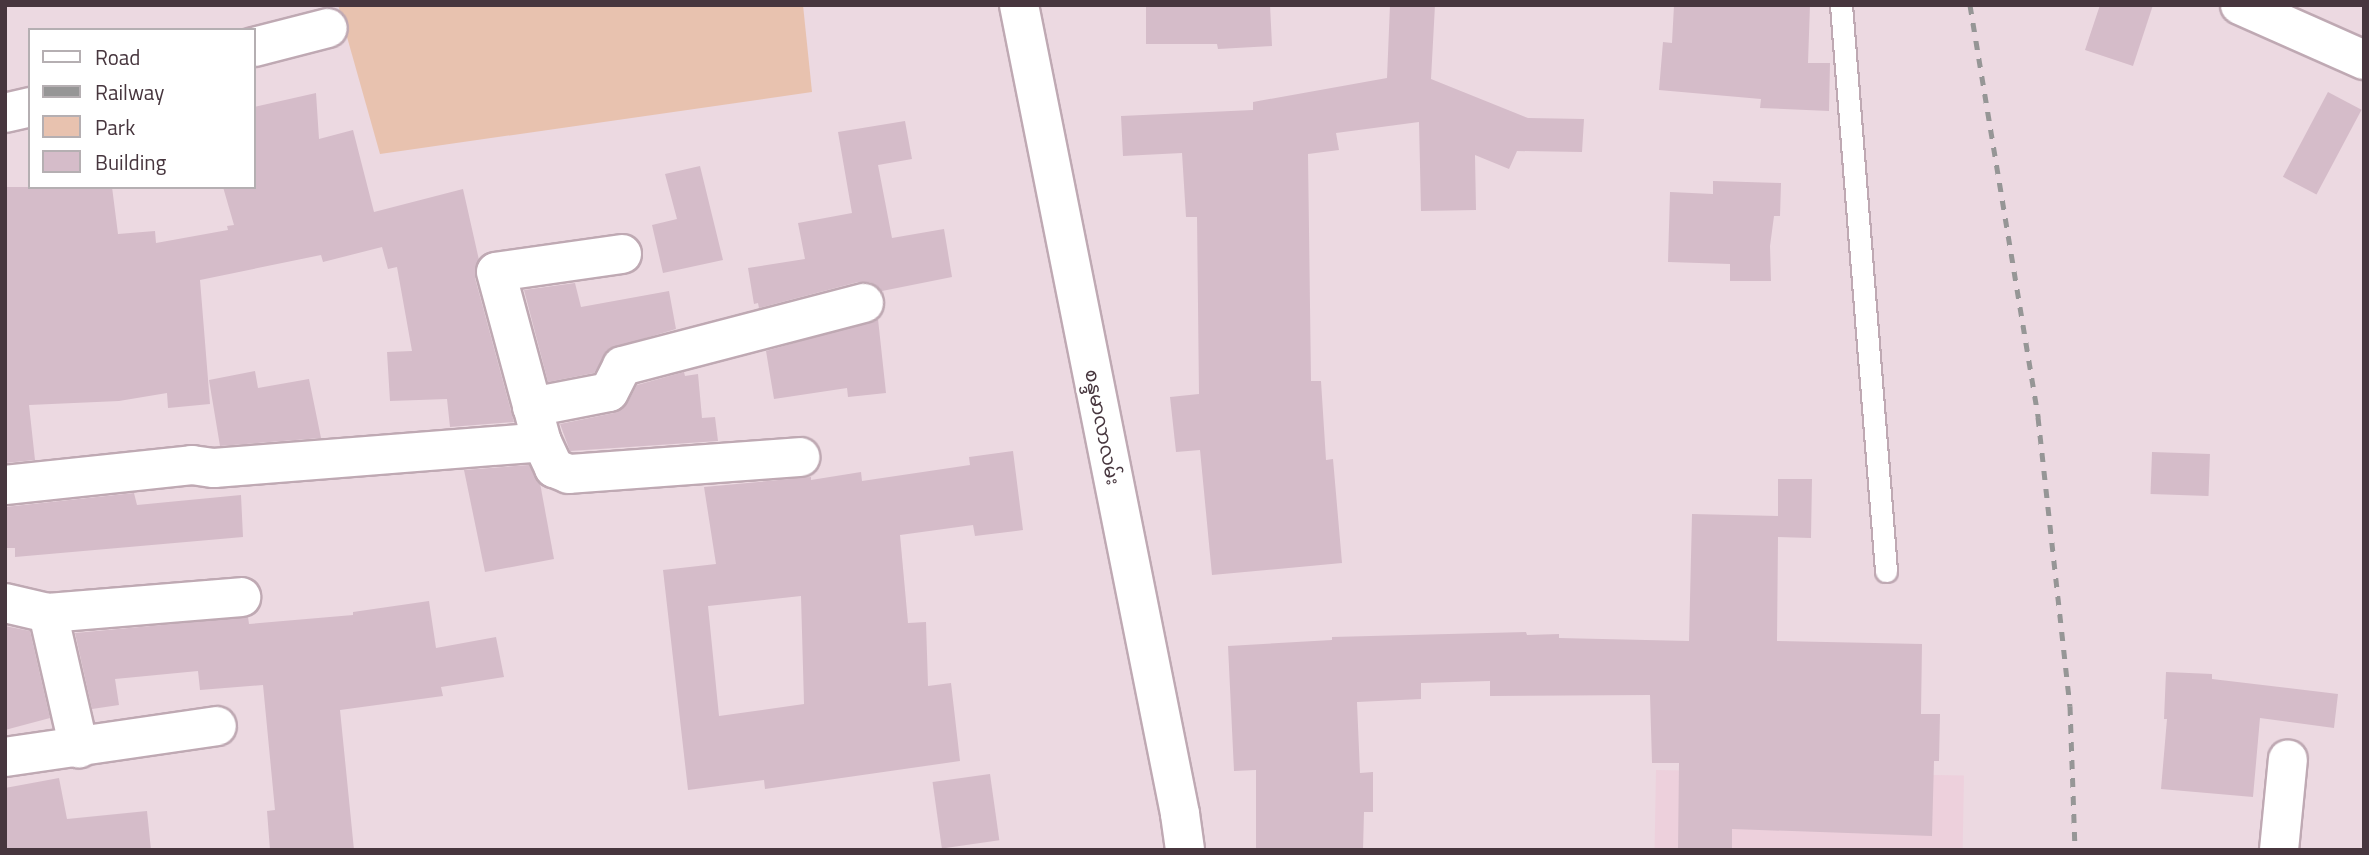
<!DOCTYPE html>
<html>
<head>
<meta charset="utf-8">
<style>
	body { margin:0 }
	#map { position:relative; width:2369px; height:855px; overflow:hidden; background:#f3e7ec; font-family:"Titillium Web","Noto Sans Myanmar",sans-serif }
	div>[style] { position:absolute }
	.residential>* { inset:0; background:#ecd9e1 }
	.education>* { inset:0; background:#edd0dc; transform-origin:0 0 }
	.green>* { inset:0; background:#e8c2af }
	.building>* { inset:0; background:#d5bcc9; transform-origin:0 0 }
	.roads { filter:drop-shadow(2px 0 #bfa9b3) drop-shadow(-2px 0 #bfa9b3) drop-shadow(0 2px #bfa9b3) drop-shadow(0 -2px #bfa9b3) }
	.lane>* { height:21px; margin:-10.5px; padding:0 10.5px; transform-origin:10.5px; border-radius:10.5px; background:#fff }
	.street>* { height:38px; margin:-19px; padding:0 19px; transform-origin:19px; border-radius:19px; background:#fff }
	.rail>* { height:5px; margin-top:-2.5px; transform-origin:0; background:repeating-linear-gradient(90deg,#969696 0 9px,transparent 0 18px) }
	span { translate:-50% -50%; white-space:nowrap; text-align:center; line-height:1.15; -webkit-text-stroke:6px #fff; paint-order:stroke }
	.street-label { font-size:19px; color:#47363e }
	.frame { position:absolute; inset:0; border:7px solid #47363e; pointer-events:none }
	.legend { position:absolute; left:28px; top:28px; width:228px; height:161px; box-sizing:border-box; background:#fff; border:2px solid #b5afb2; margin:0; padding:9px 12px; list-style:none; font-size:21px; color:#47363e }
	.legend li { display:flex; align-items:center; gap:14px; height:35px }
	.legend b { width:35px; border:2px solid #b5afb2 }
</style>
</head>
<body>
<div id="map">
	<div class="residential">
		<i style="clip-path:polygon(evenodd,5px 5px,2364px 5px,2364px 850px,5px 850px,5px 5px,30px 30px,254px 30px,254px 187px,30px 187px,30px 30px)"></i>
	</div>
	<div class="education">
		<i style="left:1656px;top:770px;width:308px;height:80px;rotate:1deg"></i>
	</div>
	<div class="green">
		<i style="clip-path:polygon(338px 5px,803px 5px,812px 92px,380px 154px)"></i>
	</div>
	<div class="building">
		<i style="clip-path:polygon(1270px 5px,1272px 46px,1218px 49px,1217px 44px,1146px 44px,1146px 6px)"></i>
		<i style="clip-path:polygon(1390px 5px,1435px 5px,1431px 79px,1528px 118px,1584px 119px,1582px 152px,1517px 151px,1509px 169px,1475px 155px,1476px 210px,1421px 211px,1419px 122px,1336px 133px,1339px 150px,1308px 154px,1311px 381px,1321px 381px,1326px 460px,1333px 459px,1342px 563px,1212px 575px,1200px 450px,1176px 452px,1170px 397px,1199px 394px,1197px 217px,1186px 217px,1182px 153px,1123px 156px,1121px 116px,1253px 110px,1253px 102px,1387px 78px)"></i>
		<i style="clip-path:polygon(1674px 5px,1810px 5px,1808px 63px,1830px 63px,1829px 111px,1760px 108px,1761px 99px,1659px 90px,1663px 42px,1672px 43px)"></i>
		<i style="clip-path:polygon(2100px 5px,2153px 5px,2133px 66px,2085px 50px)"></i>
		<i style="left:2328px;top:92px;width:38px;height:96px;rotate:28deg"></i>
		<i style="clip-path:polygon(316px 93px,319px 139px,353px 130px,374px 212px,463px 189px,479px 260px,475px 278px,514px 422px,450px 427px,447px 399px,390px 401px,387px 352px,412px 351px,397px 267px,388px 269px,382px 247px,323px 262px,321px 255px,200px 280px,210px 404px,168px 408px,167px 393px,119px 401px,29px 405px,35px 460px,5px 463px,5px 187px,112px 187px,118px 234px,155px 231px,156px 243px,228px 230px,227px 226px,234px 225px,223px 187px,254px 187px,254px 107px)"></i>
		<i style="clip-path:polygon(905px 121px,912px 159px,878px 165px,892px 238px,944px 229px,952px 277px,882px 291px,870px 282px,858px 282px,759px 308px,758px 303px,754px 304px,748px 268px,805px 259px,798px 223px,852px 213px,838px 132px)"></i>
		<i style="clip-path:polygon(700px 166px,723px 260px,663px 273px,652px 225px,677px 219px,665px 174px)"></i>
		<i style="clip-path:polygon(1713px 181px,1781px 183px,1780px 216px,1774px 216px,1770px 246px,1771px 281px,1730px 281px,1730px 264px,1668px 262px,1670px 192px,1713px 194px)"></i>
		<i style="clip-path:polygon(575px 283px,581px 307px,669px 291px,676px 329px,609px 349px,594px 373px,548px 382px,524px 290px)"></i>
		<i style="clip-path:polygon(878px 319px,886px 393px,848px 397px,847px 388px,774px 399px,766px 351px)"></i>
		<i style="clip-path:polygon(255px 371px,258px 388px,309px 379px,321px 438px,220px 446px,209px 380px)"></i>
		<i style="clip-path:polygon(684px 372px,685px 376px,698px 374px,702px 418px,715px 417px,718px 441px,570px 451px,560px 424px,614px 413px,628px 402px,637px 385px)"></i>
		<i style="clip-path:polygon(evenodd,1013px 451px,1023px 530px,975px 536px,973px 525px,900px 535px,908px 623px,926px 622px,928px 686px,951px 683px,960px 761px,765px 789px,764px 780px,688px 790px,663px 570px,716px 564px,704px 487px,811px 477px,811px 480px,861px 472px,862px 481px,970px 465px,969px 457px,1013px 451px,801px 596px,804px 704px,719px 716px,708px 606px,801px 596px)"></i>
		<i style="left:2152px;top:452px;width:58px;height:42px;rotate:2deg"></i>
		<i style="clip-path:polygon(529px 465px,540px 483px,554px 559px,485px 572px,464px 470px)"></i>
		<i style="clip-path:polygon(1778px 479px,1812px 479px,1811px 538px,1778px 537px,1777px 641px,1922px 644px,1921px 714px,1940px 714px,1939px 761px,1934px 761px,1932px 836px,1732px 829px,1732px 850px,1678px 850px,1679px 763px,1652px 763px,1650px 695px,1490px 696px,1490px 681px,1421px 683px,1421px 699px,1357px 702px,1360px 773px,1373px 772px,1373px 812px,1364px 812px,1363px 850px,1256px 850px,1256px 770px,1234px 771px,1228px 646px,1332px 640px,1332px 637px,1526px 632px,1527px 635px,1559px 634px,1559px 638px,1689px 641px,1692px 514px,1778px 516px)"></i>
		<i style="clip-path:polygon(134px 493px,137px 505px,241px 495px,243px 537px,15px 557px,15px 548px,5px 548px,5px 507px)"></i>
		<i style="clip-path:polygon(429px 601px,436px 648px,496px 637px,504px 677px,441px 687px,443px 696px,340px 710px,354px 850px,270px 850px,267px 811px,275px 810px,263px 685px,200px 690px,198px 671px,115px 679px,119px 705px,92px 709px,75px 633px,248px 617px,249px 624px,353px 615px,353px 612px)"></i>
		<i style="clip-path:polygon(5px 626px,30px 631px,50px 718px,5px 730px)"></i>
		<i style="clip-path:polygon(2166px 672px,2212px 674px,2212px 679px,2338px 694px,2334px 728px,2260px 718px,2253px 797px,2161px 789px,2167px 719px,2164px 719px)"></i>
		<i style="left:990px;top:774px;width:67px;height:58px;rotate:82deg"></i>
		<i style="clip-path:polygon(59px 778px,67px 819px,147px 811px,151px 850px,5px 850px,5px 788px)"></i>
	</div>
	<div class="roads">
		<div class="lane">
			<i style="left:1841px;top:5px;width:568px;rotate:85.45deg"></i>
		</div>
		<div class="street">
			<i style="left:1019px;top:5px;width:825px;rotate:78.74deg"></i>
			<i style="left:1180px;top:814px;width:36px;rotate:82deg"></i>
			<i style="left:2240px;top:5px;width:136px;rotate:23.9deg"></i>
			<i style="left:254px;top:47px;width:76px;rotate:-14.4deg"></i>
			<i style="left:5px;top:113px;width:26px;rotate:-13deg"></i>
			<i style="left:622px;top:254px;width:127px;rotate:171.9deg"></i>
			<i style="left:496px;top:272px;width:176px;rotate:74.9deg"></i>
			<i style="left:542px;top:442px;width:29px;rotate:65deg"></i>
			<i style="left:554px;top:468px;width:16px;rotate:22deg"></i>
			<i style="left:569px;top:474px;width:232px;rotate:-4.2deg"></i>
			<i style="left:532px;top:407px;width:78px;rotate:-11deg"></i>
			<i style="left:609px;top:392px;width:29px;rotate:-63deg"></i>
			<i style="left:622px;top:366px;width:250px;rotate:-14.6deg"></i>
			<i style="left:5px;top:485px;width:188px;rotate:-6.1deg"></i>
			<i style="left:192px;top:465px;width:22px;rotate:8deg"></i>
			<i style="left:214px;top:468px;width:329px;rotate:-4.5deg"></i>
			<i style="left:5px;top:603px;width:44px;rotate:13.1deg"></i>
			<i style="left:48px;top:613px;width:194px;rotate:-4.7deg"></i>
			<i style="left:48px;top:613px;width:139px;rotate:77.1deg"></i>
			<i style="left:5px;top:757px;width:214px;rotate:-8.3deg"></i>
			<i style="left:2279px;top:850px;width:91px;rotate:-84.4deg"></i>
		</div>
	</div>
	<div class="rail">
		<i style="left:1970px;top:5px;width:418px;rotate:80.6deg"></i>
		<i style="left:2038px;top:417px;width:291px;rotate:83.7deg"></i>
		<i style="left:2070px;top:706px;width:144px;rotate:88deg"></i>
	</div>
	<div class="street-label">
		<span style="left:1103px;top:427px;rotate:79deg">စန္ဒမာလာလမ်း</span>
	</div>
	<div class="frame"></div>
	<ul class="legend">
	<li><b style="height:9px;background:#fff"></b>Road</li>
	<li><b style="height:9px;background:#969696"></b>Railway</li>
	<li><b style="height:19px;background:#e8c2af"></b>Park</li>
	<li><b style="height:19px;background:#d5bcc9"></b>Building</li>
	</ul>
</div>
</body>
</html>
